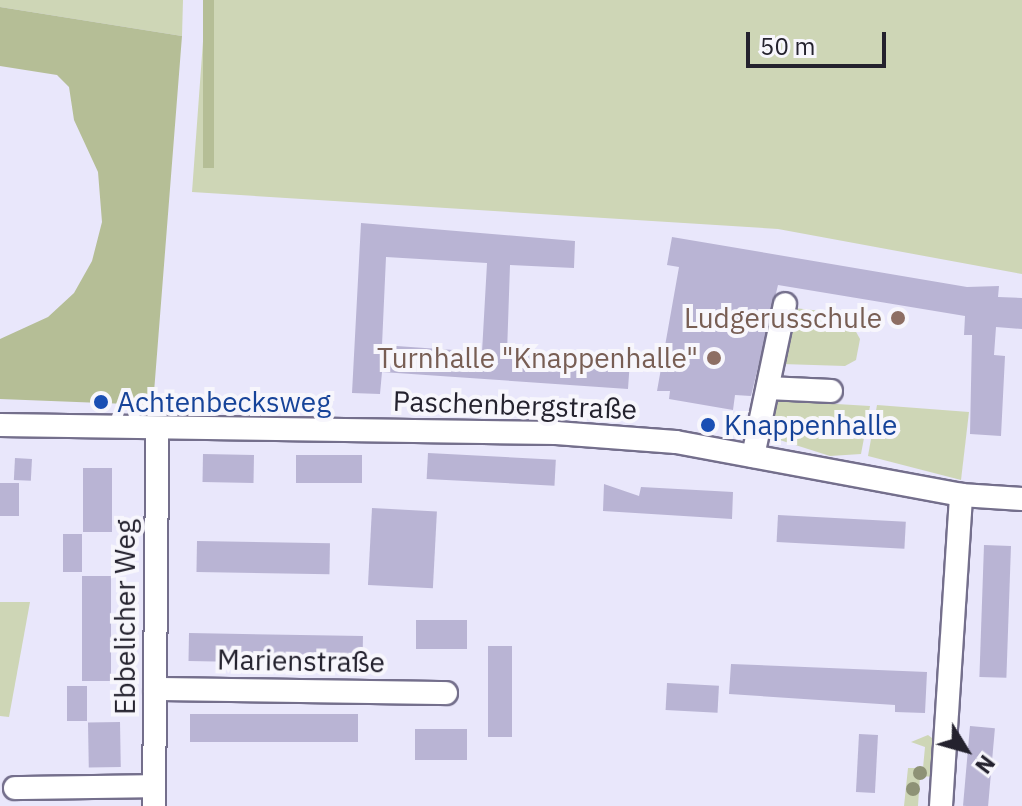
<!DOCTYPE html>
<html>
<head>
<meta charset="utf-8">
<style>
	body { margin:0 }
	#map { position:relative; width:1022px; height:806px; overflow:hidden; background:#e9e7fb; font-family:"IBM Plex Sans",sans-serif }
	div>[style] { position:absolute }
	.green>* { inset:0; background:#ced6b6 }
	.forest>* { inset:0; background:#b5be96; transform-origin:0 0 }
	.building>* { inset:0; background:#b9b4d4; transform-origin:0 0 }
	.roads { filter:drop-shadow(2px 0 #746f8c) drop-shadow(-2px 0 #746f8c) drop-shadow(0 2px #746f8c) drop-shadow(0 -2px #746f8c) }
	.minor>* { height:22px; margin:-11px; padding:0 11px; transform-origin:11px; border-radius:11px; background:#fff }
	.trees>* { width:14px; height:14px; margin:-7px; border-radius:50%; background:#8e9276 }
	.dots>* { width:22px; height:22px; translate:-50% -50%; box-sizing:border-box; border:4px solid #f7f6fc; border-radius:50% }
	span { translate:-50% -50%; white-space:nowrap; text-align:center; line-height:1.15; -webkit-text-stroke:8px #f7f6fc; paint-order:stroke }
	.education-label { font-size:28px; color:#785e54 }
	.right { translate:-100% -50%; text-align:right }
	.transit-label { font-size:28px; color:#164399 }
	.left { translate:0 -50%; text-align:left }
	.street-label { font-size:28px; color:#24222e }
	.north { position:absolute; left:926px; top:710px; width:80px; height:80px; -webkit-text-stroke:6px #f7f6fc; paint-order:stroke; rotate:127deg; font-size:22px; font-weight:700; line-height:32px; text-align:center; color:#24222e }
	.north::after { content:''; display:block; margin:auto; width:28px; height:36px; background:#24222e; clip-path:polygon(50% 0,100% 100%,50% 72%,0 100%) }
	.scale { position:absolute; left:746px; top:32px; width:140px; height:36px; box-sizing:border-box; border:4px solid #24222e; border-top:0; padding-left:10px; font-size:24px; line-height:28px; white-space:nowrap; color:#24222e; -webkit-text-stroke:6px #f7f6fc; paint-order:stroke }
</style>
</head>
<body>
<div id="map">
	<div class="green">
		<i style="clip-path:polygon(0 0,183px 0,182px 36px,0 7px)"></i>
		<i style="clip-path:polygon(206px 0,1022px 0,1022px 274px,778px 229px,192px 192px)"></i>
		<i style="clip-path:polygon(794px 308px,831px 312px,850px 321px,860px 339px,856px 360px,845px 366px,782px 364px)"></i>
		<i style="clip-path:polygon(770px 400px,870px 406px,861px 454px,830px 456px,764px 435px)"></i>
		<i style="clip-path:polygon(877px 405px,969px 412px,961px 480px,868px 456px)"></i>
		<i style="clip-path:polygon(0 602px,30px 602px,9px 717px,0 716px)"></i>
		<i style="clip-path:polygon(928px 735px,936px 741px,935px 777px,920px 776px,918px 806px,904px 806px,908px 768px,923px 768px,925px 747px,911px 742px)"></i>
	</div>
	<div class="forest">
		<i style="left:203px;top:0;width:11px;height:168px"></i>
		<i style="clip-path:polygon(0 7px,182px 36px,153px 405px,0 399px,0 339px,48px 317px,74px 293px,92px 261px,102px 222px,98px 172px,74px 120px,69px 87px,57px 75px,0 66px)"></i>
	</div>
	<div class="building">
		<i style="clip-path:polygon(evenodd,361px 223px,575px 241px,574px 268px,510px 265px,507px 353px,630px 360px,628px 389px,382px 372px,380px 394px,352px 393px,361px 223px,386px 257px,487px 263px,482px 352px,382px 345px,386px 257px)"></i>
		<i style="clip-path:polygon(672px 237px,967px 287px,999px 286px,998px 297px,1022px 298px,1022px 329px,996px 327px,994px 355px,1005px 356px,1001px 436px,970px 434px,972px 335px,964px 335px,965px 316px,778px 285px,751px 396px,735px 395px,733px 410px,669px 399px,670px 391px,657px 391px,679px 267px,667px 265px)"></i>
		<i style="left:428px;top:453px;width:128px;height:26px;rotate:3deg"></i>
		<i style="left:203px;top:454px;width:51px;height:28px;rotate:1deg"></i>
		<i style="left:296px;top:455px;width:66px;height:28px"></i>
		<i style="left:15px;top:458px;width:17px;height:22px;rotate:3deg"></i>
		<i style="left:83px;top:468px;width:29px;height:64px"></i>
		<i style="left:0;top:483px;width:19px;height:33px"></i>
		<i style="clip-path:polygon(604px 484px,639px 496px,641px 487px,733px 492px,732px 519px,603px 511px)"></i>
		<i style="left:372px;top:508px;width:65px;height:77px;rotate:3deg"></i>
		<i style="left:778px;top:515px;width:128px;height:27px;rotate:3deg"></i>
		<i style="left:63px;top:534px;width:19px;height:38px"></i>
		<i style="left:197px;top:541px;width:133px;height:31px;rotate:1deg"></i>
		<i style="left:984px;top:545px;width:27px;height:132px;rotate:2deg"></i>
		<i style="left:82px;top:576px;width:29px;height:105px"></i>
		<i style="left:467px;top:620px;width:29px;height:51px;rotate:90deg"></i>
		<i style="left:189px;top:633px;width:174px;height:28px;rotate:1deg"></i>
		<i style="left:488px;top:646px;width:24px;height:91px"></i>
		<i style="clip-path:polygon(731px 664px,927px 672px,925px 713px,895px 712px,895px 705px,729px 694px)"></i>
		<i style="left:667px;top:683px;width:52px;height:27px;rotate:3deg"></i>
		<i style="left:67px;top:686px;width:20px;height:35px"></i>
		<i style="left:190px;top:714px;width:168px;height:28px"></i>
		<i style="left:120px;top:722px;width:45px;height:32px;rotate:89deg"></i>
		<i style="left:970px;top:726px;width:25px;height:80px;rotate:5deg"></i>
		<i style="left:415px;top:729px;width:52px;height:31px"></i>
		<i style="left:859px;top:734px;width:19px;height:58px;rotate:3deg"></i>
	</div>
	<div class="roads">
		<div class="minor">
			<i style="left:768px;top:388px;width:63px;rotate:2.7deg"></i>
			<i style="left:0;top:425px;width:556px;rotate:0.82deg"></i>
			<i style="left:556px;top:433px;width:120px;rotate:4.3deg"></i>
			<i style="left:676px;top:442px;width:290px;rotate:10.5deg"></i>
			<i style="left:961px;top:495px;width:61px;rotate:3.8deg"></i>
			<i style="left:753px;top:456px;width:155px;rotate:-78.1deg"></i>
			<i style="left:155px;top:689px;width:291px;rotate:0.8deg"></i>
			<i style="left:15px;top:788px;width:139px;rotate:-0.8deg"></i>
			<i style="left:154px;top:806px;width:378px;rotate:-89.5deg"></i>
			<i style="left:941px;top:806px;width:312px;rotate:-86.3deg"></i>
		</div>
	</div>
	<div class="trees">
		<i style="left:920px;top:773px"></i>
		<i style="left:913px;top:789px"></i>
	</div>
	<div class="dots">
		<i style="left:898px;top:318px;background:#8d6e63"></i>
		<i style="left:714px;top:358px;background:#8d6e63"></i>
		<i style="left:101px;top:402px;background:#1a4fb4"></i>
		<i style="left:708px;top:425px;background:#1a4fb4"></i>
	</div>
	<div class="education-label">
		<span class="right" style="left:882px;top:318px">Ludgerusschule</span>
		<span class="right" style="left:698px;top:358px">Turnhalle "Knappenhalle"</span>
	</div>
	<div class="transit-label">
		<span class="left" style="left:117px;top:402px">Achtenbecksweg</span>
		<span class="left" style="left:724px;top:425px">Knappenhalle</span>
	</div>
	<div class="street-label">
		<span style="left:515px;top:405px;rotate:2deg">Paschenbergstraße</span>
		<span style="left:125px;top:617px;rotate:-90deg">Ebbelicher Weg</span>
		<span style="left:301px;top:661px;rotate:1deg">Marienstraße</span>
	</div>
	<div class="north">N</div>
	<div class="scale">50 m</div>
</div>
</body>
</html>
